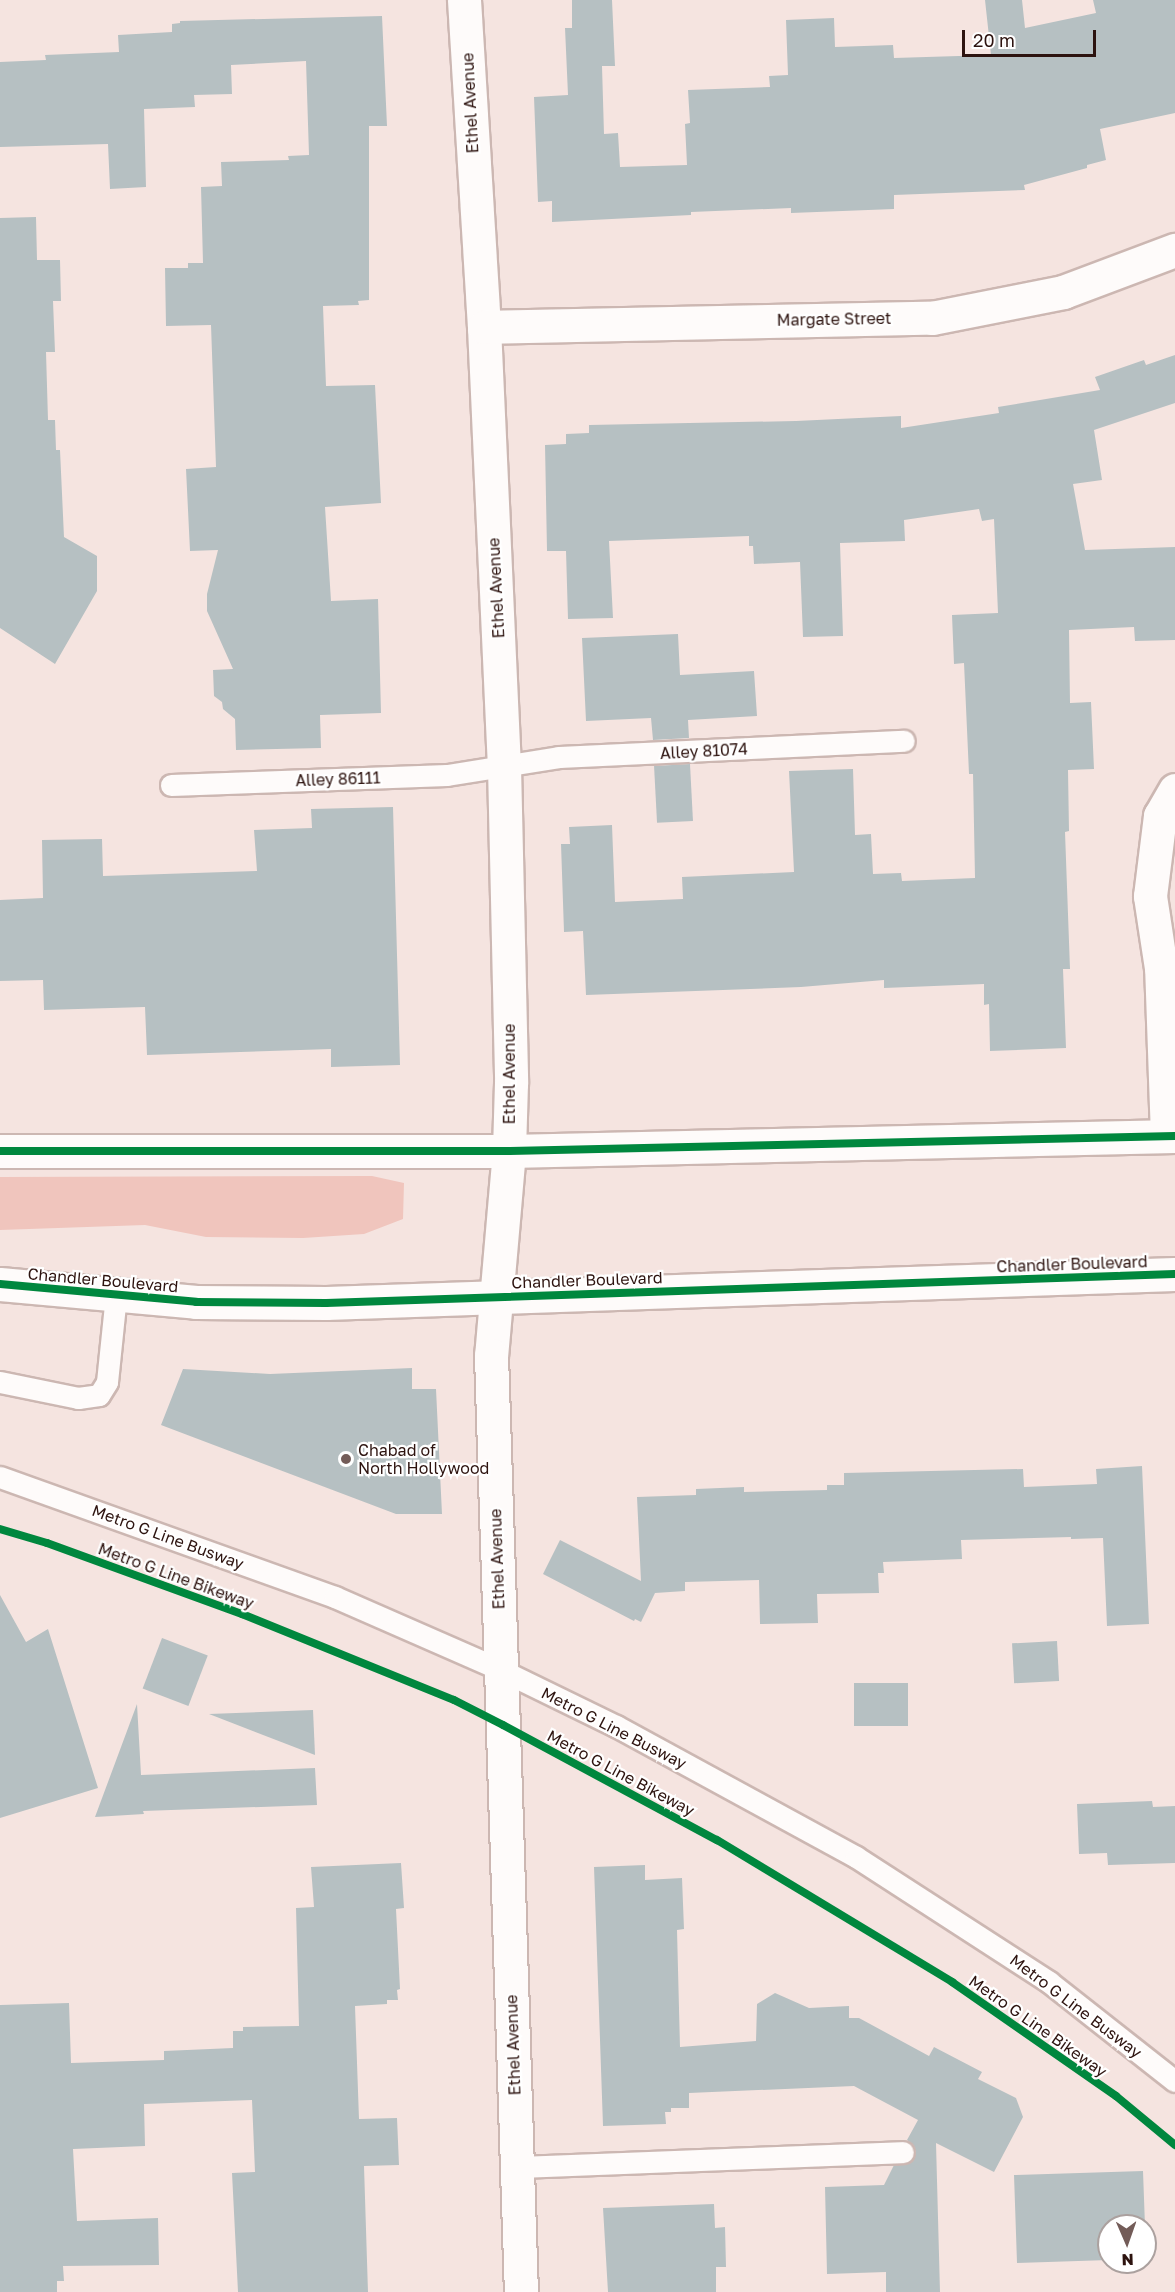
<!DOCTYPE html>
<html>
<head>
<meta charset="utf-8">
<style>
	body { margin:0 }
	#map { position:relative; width:1175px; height:2292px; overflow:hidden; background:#f5e4e0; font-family:"Golos Text",sans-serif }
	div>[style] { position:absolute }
	.green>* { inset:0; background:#f0c5bd }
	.building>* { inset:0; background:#b6c0c2; transform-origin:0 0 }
	.roads { filter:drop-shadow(2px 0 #ccb7b2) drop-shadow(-2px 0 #ccb7b2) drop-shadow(0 2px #ccb7b2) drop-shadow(0 -2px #ccb7b2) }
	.service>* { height:21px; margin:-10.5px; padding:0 10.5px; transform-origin:10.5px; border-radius:10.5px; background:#fefbfa }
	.minor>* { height:33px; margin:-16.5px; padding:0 16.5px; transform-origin:16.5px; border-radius:16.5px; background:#fefbfa }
	.tertiary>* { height:33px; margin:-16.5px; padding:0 16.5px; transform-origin:16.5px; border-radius:16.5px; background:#fefbfa }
	.cycleway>* { height:8px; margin:-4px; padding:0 4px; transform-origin:4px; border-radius:4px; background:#00873e }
	.dots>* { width:16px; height:16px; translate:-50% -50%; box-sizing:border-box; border:3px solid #fff; border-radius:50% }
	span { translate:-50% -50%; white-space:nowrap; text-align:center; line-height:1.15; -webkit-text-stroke:4.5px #fff; paint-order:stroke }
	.street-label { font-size:16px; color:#2d130f }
	.poi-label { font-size:16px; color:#2d130f }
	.left { translate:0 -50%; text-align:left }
	.north { position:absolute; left:1097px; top:2214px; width:60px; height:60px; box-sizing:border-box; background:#fff; border:2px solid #aba19f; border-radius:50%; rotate:178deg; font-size:16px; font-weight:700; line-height:24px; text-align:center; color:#2d130f }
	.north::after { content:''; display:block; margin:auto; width:21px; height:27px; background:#735c58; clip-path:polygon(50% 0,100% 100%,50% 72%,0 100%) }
	.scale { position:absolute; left:962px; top:30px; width:134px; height:27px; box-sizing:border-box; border:3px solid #2d130f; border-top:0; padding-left:8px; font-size:18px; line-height:21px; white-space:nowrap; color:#2d130f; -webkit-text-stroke:4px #fff; paint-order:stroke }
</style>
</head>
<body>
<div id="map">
	<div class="green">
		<i style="clip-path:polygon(372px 1176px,404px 1183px,403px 1219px,364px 1234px,303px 1238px,206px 1237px,145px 1225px,0 1230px,0 1177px)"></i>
	</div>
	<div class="building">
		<i style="clip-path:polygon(572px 0,612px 0,615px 66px,602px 66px,604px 134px,618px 133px,620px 167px,687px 165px,685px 124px,690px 123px,688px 90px,770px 87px,769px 76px,788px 75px,786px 20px,834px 18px,835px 47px,893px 45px,894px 58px,991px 55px,985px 0,1022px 0,1025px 28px,1096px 13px,1093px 0,1175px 0,1175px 113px,1100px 129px,1106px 160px,1087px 165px,1087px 168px,1024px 185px,1025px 190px,894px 195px,894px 209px,791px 213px,791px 208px,691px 212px,691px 215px,552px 222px,552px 201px,538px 202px,534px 97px,568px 95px,565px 28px,572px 28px)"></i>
		<i style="clip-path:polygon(382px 16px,387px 126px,369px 126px,369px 300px,358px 301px,359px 305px,323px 306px,326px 386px,375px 385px,381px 503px,325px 507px,331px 601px,378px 599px,381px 713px,320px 715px,321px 748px,236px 750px,235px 719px,223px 709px,222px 702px,214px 696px,213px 670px,233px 669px,207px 611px,207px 594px,218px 550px,190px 551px,186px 469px,216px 467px,211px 325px,166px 326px,165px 268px,188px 268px,188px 263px,203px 263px,201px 187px,222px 186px,221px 162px,289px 160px,288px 156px,309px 155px,306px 61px,231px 65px,232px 94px,194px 95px,195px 107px,144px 109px,146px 187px,110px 189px,108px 144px,0 147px,0 62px,46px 60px,45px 55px,119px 52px,118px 35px,172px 32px,172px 24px,180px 23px,180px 21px)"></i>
		<i style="clip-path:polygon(36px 217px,37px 260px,60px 260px,61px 301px,53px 301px,55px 352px,46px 352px,48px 420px,55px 420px,56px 450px,60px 450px,64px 537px,97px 556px,97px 591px,55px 664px,0 628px,0 218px)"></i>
		<i style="clip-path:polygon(1175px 355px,1175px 403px,1094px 430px,1102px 480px,1073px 484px,1085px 550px,1175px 547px,1175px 640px,1135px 641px,1134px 627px,1069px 630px,1070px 703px,1091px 702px,1094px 769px,1068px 770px,1069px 831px,1065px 832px,1070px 969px,1063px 969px,1066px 1048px,990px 1051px,989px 1004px,984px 1005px,984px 984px,884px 988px,884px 980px,801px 987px,586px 995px,583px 931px,564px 932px,561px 844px,570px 844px,569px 827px,612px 825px,615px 902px,683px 899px,682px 877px,794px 872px,789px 771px,853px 769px,855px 835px,871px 834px,873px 874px,901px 873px,902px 881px,975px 878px,973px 774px,969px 774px,964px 663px,954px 664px,952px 615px,998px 613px,994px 519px,982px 521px,979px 509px,904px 520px,905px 541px,840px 543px,843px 636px,803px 637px,800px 562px,754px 564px,753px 546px,749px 546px,749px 536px,609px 541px,613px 618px,568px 619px,566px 551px,547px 551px,545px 445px,566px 444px,566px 434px,589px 433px,589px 425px,796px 421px,901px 416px,901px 428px,999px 413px,998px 407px,1100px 390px,1095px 377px,1144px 360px,1146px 365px)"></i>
		<i style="clip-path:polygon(678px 634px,680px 675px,754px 671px,757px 716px,688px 720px,689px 738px,653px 740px,651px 718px,586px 721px,582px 638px)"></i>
		<i style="left:690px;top:764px;width:57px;height:36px;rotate:87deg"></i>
		<i style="clip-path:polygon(393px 807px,400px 1065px,331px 1067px,331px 1049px,147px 1055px,145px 1007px,44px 1010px,43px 980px,0 981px,0 900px,43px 898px,42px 840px,102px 839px,103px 876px,257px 871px,254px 830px,312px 828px,311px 809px)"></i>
		<i style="clip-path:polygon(412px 1368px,412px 1389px,436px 1389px,442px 1514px,396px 1514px,161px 1425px,183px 1369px,270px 1374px)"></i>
		<i style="clip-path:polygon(1142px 1466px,1149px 1624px,1107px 1626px,1103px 1538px,1071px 1539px,1071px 1537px,961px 1540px,962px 1559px,883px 1562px,884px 1573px,878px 1573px,879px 1593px,817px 1594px,818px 1623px,760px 1624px,759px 1580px,685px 1582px,685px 1591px,655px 1593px,641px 1622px,635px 1619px,634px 1621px,543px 1574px,560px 1540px,641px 1581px,637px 1497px,696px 1495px,696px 1489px,744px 1487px,744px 1492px,827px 1490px,827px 1485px,844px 1485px,844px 1473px,1023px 1469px,1024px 1487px,1097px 1484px,1096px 1469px)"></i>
		<i style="clip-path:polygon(0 1595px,26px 1642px,48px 1629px,98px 1788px,0 1818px)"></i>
		<i style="left:162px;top:1638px;width:49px;height:54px;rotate:21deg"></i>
		<i style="left:1057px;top:1641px;width:40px;height:45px;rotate:87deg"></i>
		<i style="left:854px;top:1683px;width:54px;height:43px"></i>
		<i style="clip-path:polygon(137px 1704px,141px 1775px,315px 1768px,317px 1805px,143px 1811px,144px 1814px,95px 1817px)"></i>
		<i style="clip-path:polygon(313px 1710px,315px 1755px,209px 1714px)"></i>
		<i style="clip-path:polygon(1152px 1801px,1153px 1807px,1175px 1806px,1175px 1863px,1108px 1865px,1107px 1853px,1079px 1854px,1077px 1804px)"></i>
		<i style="clip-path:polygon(401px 1863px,404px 1908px,396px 1909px,400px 1989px,397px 1990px,398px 2000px,387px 2000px,387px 2004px,355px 2006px,359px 2119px,397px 2118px,399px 2165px,364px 2166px,368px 2292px,238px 2292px,232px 2173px,255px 2172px,252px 2100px,144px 2104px,145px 2146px,73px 2149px,77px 2221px,158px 2218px,159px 2265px,63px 2266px,64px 2281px,57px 2281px,57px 2292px,0 2292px,0 2005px,69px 2003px,71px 2063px,164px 2060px,164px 2051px,233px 2048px,233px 2031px,243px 2031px,243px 2027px,299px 2026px,296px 1908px,314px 1907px,311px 1867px)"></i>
		<i style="clip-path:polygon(645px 1865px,645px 1880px,682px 1878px,684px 1929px,677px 1930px,680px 2047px,756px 2041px,757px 2004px,775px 1993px,809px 2008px,849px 2006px,849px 2018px,859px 2018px,929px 2056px,934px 2047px,982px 2072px,978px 2079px,1016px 2098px,1023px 2117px,994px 2172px,936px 2143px,940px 2292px,886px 2292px,886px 2272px,827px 2274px,825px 2187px,884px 2185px,894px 2165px,909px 2163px,916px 2152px,913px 2145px,907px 2140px,918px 2120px,854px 2086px,689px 2093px,689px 2108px,671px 2108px,671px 2112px,665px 2112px,666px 2124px,603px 2126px,594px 1867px)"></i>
		<i style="clip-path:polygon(1143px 2171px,1145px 2226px,1109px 2226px,1109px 2260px,1017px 2263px,1014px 2175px)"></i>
		<i style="clip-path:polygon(714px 2204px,715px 2228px,725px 2227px,726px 2267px,716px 2267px,716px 2292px,608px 2292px,603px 2208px)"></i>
	</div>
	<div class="roads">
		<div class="service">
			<i style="left:171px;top:785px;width:276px;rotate:-2.1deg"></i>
			<i style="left:447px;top:775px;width:113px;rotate:-9.1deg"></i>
			<i style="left:559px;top:757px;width:345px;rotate:-2.7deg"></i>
			<i style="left:0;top:1382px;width:80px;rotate:11.6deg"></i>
			<i style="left:78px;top:1398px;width:21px;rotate:-8deg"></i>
			<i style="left:99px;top:1395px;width:15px;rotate:-58deg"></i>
			<i style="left:107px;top:1382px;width:87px;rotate:-84.1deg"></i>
			<i style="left:0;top:1477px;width:356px;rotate:19.7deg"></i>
			<i style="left:335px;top:1597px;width:181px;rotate:23.7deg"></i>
			<i style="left:501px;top:1670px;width:128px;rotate:26deg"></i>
			<i style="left:616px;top:1726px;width:273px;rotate:28.6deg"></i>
			<i style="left:856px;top:1857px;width:230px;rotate:32.9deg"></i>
			<i style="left:1049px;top:1982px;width:160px;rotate:38.2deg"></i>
			<i style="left:517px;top:2167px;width:386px;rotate:-2.2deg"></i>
		</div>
		<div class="minor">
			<i style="left:464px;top:0;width:328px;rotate:86.5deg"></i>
			<i style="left:484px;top:327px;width:439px;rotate:87.4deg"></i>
			<i style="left:504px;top:766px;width:317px;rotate:88.7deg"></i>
			<i style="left:511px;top:1083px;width:68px;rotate:91.7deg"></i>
			<i style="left:509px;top:1151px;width:205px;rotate:95deg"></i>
			<i style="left:491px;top:1355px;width:937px;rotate:88.17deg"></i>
			<i style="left:484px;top:327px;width:448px;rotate:-1.2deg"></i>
			<i style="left:932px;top:318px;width:134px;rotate:-11.2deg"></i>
			<i style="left:1063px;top:292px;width:120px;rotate:-20.6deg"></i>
			<i style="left:1167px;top:1136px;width:168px;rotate:-92deg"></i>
			<i style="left:1161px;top:968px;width:73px;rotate:-98.7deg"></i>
			<i style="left:1150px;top:896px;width:81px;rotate:-82.9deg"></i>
			<i style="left:1160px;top:816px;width:30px;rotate:-60deg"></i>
		</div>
		<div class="tertiary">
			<i style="left:0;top:1151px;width:509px"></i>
			<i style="left:509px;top:1151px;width:666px;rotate:-1.29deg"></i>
			<i style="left:0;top:1284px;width:197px;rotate:5.2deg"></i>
			<i style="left:196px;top:1302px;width:130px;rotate:0.4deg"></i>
			<i style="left:326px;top:1303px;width:849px;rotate:-1.96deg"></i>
		</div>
	</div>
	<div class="cycleway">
		<i style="left:0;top:1151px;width:509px"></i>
		<i style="left:509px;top:1151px;width:666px;rotate:-1.29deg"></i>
		<i style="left:0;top:1284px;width:197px;rotate:5.2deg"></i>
		<i style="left:196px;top:1302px;width:130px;rotate:0.4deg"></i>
		<i style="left:326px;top:1303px;width:849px;rotate:-1.96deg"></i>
		<i style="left:0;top:1529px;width:49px;rotate:16.6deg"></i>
		<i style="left:47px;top:1543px;width:208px;rotate:20deg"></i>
		<i style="left:242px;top:1614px;width:229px;rotate:22.1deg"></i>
		<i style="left:454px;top:1700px;width:55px;rotate:27deg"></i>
		<i style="left:503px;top:1725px;width:243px;rotate:28.3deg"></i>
		<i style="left:717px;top:1840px;width:275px;rotate:31.1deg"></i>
		<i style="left:952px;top:1982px;width:200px;rotate:34.8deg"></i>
		<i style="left:1116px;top:2096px;width:77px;rotate:39.7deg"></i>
	</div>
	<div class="dots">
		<i style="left:346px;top:1459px;background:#735c58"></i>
	</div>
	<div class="street-label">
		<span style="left:470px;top:103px;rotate:-93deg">Ethel Avenue</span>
		<span style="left:834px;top:319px;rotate:-1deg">Margate Street</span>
		<span style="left:496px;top:588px;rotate:-93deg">Ethel Avenue</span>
		<span style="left:704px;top:751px;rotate:-3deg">Alley 81074</span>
		<span style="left:338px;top:779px;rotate:-2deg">Alley 86111</span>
		<span style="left:509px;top:1074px;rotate:-90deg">Ethel Avenue</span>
		<span style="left:1072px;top:1264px;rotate:-2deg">Chandler Boulevard</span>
		<span style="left:103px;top:1280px;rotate:5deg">Chandler Boulevard</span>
		<span style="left:587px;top:1280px;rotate:-2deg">Chandler Boulevard</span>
		<span style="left:168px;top:1537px;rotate:20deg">Metro G Line Busway</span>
		<span style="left:497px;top:1559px;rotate:-92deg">Ethel Avenue</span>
		<span style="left:176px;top:1576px;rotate:20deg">Metro G Line Bikeway</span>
		<span style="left:614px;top:1728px;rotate:27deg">Metro G Line Busway</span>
		<span style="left:621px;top:1773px;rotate:28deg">Metro G Line Bikeway</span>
		<span style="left:1076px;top:2006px;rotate:37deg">Metro G Line Busway</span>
		<span style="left:1038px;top:2026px;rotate:35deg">Metro G Line Bikeway</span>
		<span style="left:513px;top:2045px;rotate:-92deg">Ethel Avenue</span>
	</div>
	<div class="poi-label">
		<span class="left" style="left:358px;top:1459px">Chabad of<br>North Hollywood</span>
	</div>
	<div class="north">N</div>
	<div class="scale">20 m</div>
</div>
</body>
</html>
